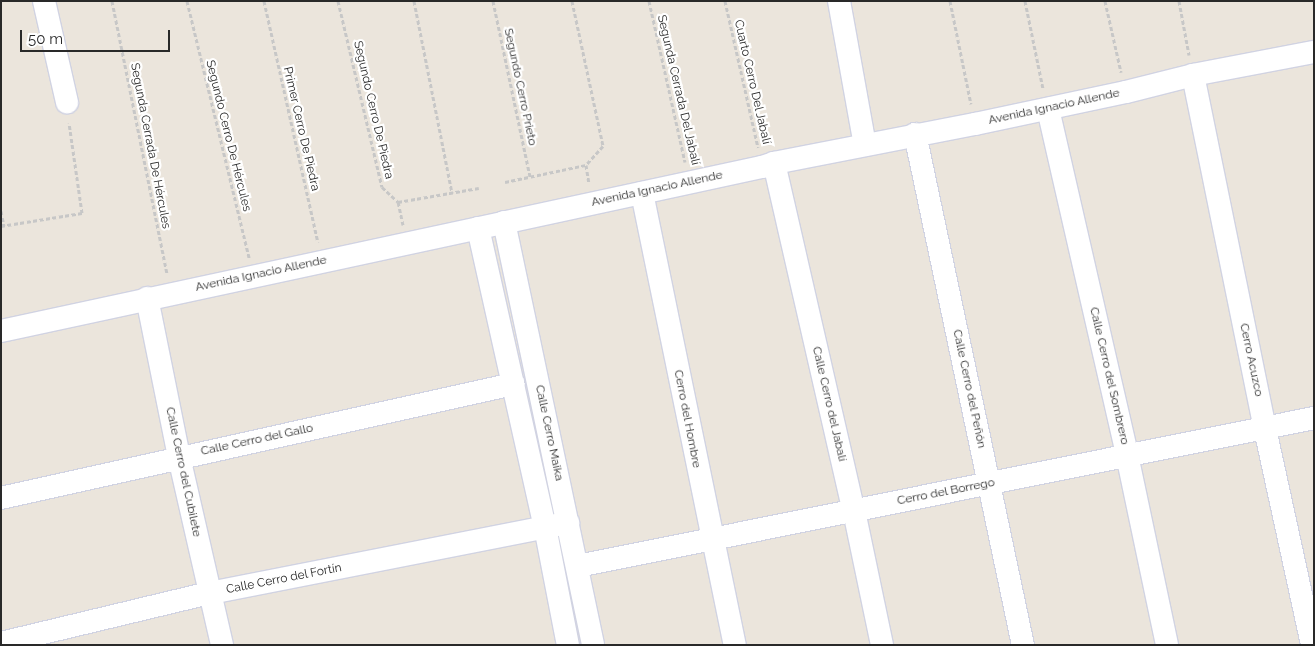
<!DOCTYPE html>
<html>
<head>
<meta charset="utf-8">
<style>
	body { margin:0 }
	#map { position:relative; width:1315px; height:646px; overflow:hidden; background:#ebe5dc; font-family:Raleway,sans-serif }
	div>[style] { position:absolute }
	.path>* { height:3px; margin-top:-1.5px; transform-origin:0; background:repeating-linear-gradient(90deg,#c7c7c7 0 4px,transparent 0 6.5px) }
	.roads { filter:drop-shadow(1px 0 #d1d3e2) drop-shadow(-1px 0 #d1d3e2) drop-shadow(0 1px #d1d3e2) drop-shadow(0 -1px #d1d3e2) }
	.street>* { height:22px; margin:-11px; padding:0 11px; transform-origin:11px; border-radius:11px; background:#fff }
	span { translate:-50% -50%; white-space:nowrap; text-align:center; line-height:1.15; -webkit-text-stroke:4.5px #fff; paint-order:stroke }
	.street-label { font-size:12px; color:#292929 }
	.frame { position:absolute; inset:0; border:2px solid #292929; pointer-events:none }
	.scale { position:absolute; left:20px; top:30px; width:150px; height:22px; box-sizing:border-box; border:2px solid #292929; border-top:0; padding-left:6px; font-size:15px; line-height:18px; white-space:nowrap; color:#292929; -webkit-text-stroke:4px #fff; paint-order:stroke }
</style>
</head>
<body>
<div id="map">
	<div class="path">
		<i style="left:112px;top:1px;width:279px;rotate:78.6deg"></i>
		<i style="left:187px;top:1px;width:264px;rotate:76.4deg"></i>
		<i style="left:264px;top:1px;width:247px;rotate:77.4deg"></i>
		<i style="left:338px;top:1px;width:191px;rotate:76.7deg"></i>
		<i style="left:382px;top:187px;width:22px;rotate:43deg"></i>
		<i style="left:414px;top:1px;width:196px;rotate:78.8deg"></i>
		<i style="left:493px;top:1px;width:180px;rotate:78.1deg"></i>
		<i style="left:572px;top:1px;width:148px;rotate:77.9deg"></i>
		<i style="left:603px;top:146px;width:25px;rotate:132deg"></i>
		<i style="left:649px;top:1px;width:165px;rotate:77.4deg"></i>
		<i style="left:725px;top:1px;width:150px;rotate:77.3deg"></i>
		<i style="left:950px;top:1px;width:105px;rotate:78.5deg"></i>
		<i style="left:1025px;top:1px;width:90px;rotate:78.4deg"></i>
		<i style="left:1105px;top:1px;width:73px;rotate:77.3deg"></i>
		<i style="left:1179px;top:1px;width:55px;rotate:79.5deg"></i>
		<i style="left:505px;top:182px;width:83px;rotate:-11.9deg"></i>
		<i style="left:586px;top:165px;width:18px;rotate:81deg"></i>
		<i style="left:1px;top:211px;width:15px;rotate:79deg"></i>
		<i style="left:403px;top:225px;width:24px;rotate:-102deg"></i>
		<i style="left:398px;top:202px;width:82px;rotate:-9.8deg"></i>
		<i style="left:1px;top:226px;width:82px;rotate:-9.1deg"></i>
		<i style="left:82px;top:213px;width:91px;rotate:-98.2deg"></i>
	</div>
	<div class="roads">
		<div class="street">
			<i style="left:44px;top:1px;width:104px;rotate:77.2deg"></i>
			<i style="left:839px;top:1px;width:146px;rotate:79.8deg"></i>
			<i style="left:1193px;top:75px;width:361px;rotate:78.5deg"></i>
			<i style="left:1265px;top:429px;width:221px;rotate:77.7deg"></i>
			<i style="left:1048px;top:109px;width:355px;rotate:77.1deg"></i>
			<i style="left:1127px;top:455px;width:194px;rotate:78.1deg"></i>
			<i style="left:915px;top:134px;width:522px;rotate:78.07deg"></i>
			<i style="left:774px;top:163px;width:357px;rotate:77.1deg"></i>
			<i style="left:854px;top:511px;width:137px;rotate:78.2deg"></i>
			<i style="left:642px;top:193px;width:461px;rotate:78.4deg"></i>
			<i style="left:504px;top:222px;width:432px;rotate:78.1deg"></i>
			<i style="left:478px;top:228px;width:306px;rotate:77.4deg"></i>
			<i style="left:545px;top:527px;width:120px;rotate:79deg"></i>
			<i style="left:147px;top:298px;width:162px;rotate:78.6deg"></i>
			<i style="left:179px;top:457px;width:193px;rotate:77.1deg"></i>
			<i style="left:1px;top:331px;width:778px;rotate:-12.16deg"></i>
			<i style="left:762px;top:167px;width:13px;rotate:-18deg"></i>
			<i style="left:774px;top:163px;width:205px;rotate:-11deg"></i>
			<i style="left:975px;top:124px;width:154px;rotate:-12deg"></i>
			<i style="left:1126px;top:92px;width:69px;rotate:-14.2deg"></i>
			<i style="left:1193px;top:75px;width:123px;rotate:-10.8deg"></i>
			<i style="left:1px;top:498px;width:525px;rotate:-12.55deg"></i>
			<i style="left:578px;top:566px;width:751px;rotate:-11.37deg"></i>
			<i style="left:1px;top:643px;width:215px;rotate:-13.5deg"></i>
			<i style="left:210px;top:593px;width:365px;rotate:-11.1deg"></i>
		</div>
	</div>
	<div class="street-label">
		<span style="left:752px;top:82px;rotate:77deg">Cuarto Cerro Del Jabalí</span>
		<span style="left:520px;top:87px;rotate:78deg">Segundo Cerro Prieto</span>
		<span style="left:678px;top:90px;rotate:77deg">Segunda Cerrada Del Jabalí</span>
		<span style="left:1054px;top:107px;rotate:-12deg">Avenida Ignacio Allende</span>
		<span style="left:373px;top:110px;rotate:77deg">Segundo Cerro De Piedra</span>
		<span style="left:301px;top:129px;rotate:77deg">Primer Cerro De Piedra</span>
		<span style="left:228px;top:136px;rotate:76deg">Segundo Cerro De Hércules</span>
		<span style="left:150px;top:146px;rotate:79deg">Segunda Cerrada De Hércules</span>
		<span style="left:657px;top:189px;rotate:-12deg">Avenida Ignacio Allende</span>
		<span style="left:261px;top:274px;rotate:-12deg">Avenida Ignacio Allende</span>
		<span style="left:1251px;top:360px;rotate:78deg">Cerro Acuzco</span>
		<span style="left:1109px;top:376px;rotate:77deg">Calle Cerro del Sombrero</span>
		<span style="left:969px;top:389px;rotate:78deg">Calle Cerro del Peñón</span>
		<span style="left:829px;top:404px;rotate:77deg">Calle Cerro del Jabalí</span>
		<span style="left:687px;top:419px;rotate:79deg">Cerro del Hombre</span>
		<span style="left:549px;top:433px;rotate:78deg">Calle Cerro Maika</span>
		<span style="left:257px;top:440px;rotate:-12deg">Calle Cerro del Gallo</span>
		<span style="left:183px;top:472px;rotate:78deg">Calle Cerro del Cubilete</span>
		<span style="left:946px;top:492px;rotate:-11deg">Cerro del Borrego</span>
		<span style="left:284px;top:579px;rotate:-11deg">Calle Cerro del Fortín</span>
	</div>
	<div class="frame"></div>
	<div class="scale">50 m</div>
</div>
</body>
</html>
